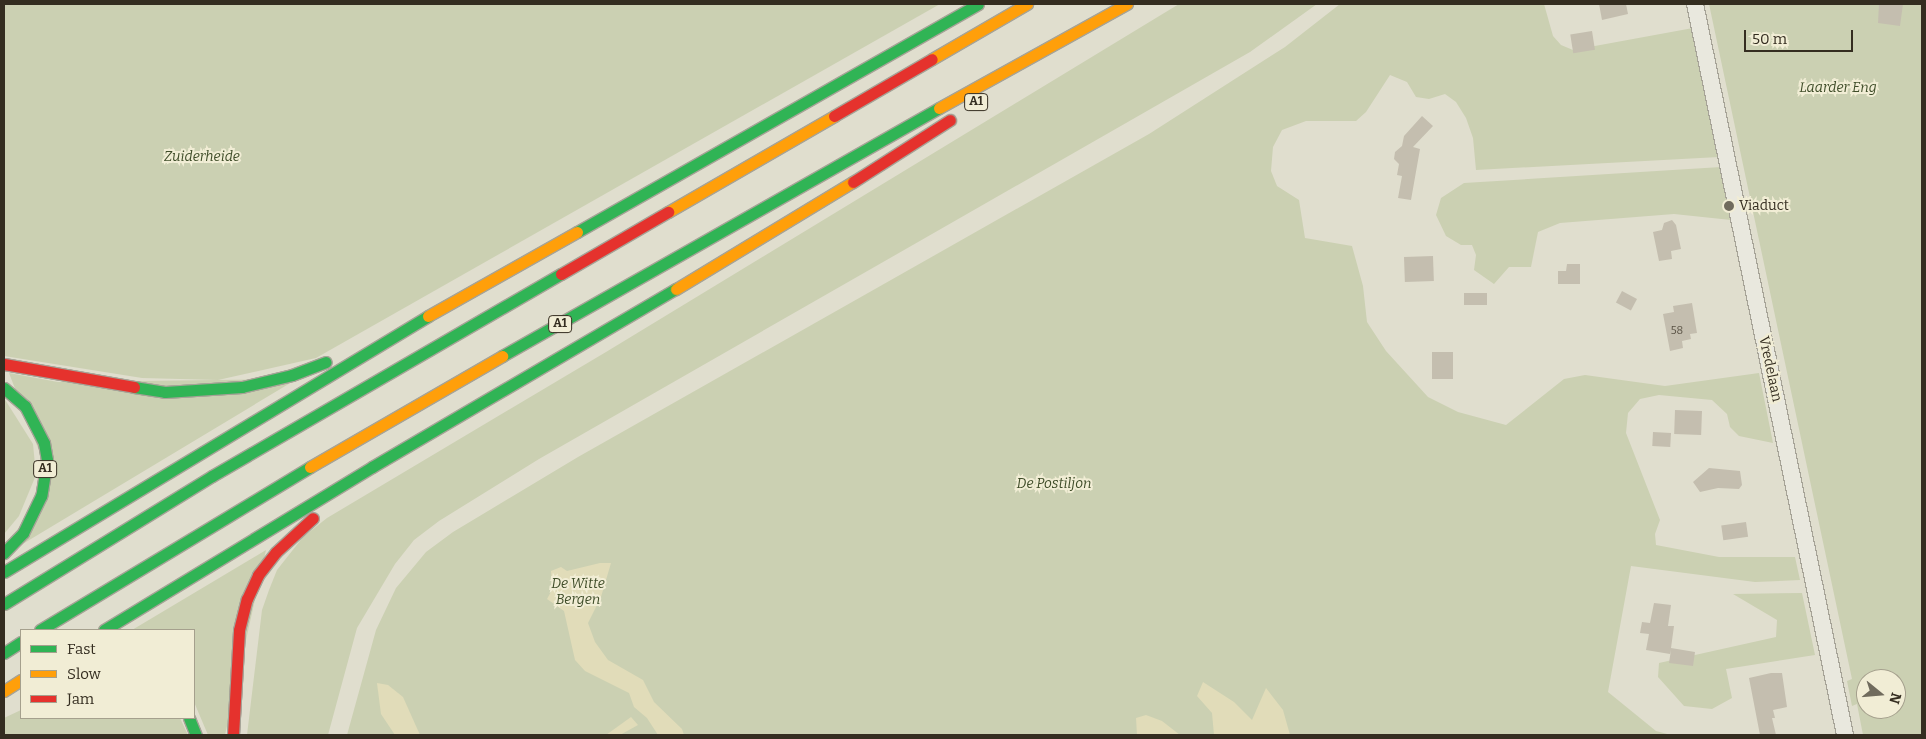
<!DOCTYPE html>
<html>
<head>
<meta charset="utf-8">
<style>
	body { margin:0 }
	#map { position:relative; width:1926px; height:739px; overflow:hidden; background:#e0dece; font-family:Bitter,serif }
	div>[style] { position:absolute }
	.green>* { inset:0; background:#cbd0b2 }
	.sand>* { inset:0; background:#e1dcb9 }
	.building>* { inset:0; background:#c4beaf; transform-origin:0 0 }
	.roads { filter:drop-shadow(1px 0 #a6a397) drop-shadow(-1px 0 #a6a397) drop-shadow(0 1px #a6a397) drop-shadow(0 -1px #a6a397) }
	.street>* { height:16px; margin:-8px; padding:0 8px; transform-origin:8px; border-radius:8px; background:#e9e8de }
	.fast>* { height:11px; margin:-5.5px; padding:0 5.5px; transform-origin:5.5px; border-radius:5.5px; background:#30b455 }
	.slow>* { height:11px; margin:-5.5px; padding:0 5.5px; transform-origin:5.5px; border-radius:5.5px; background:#ff9f0a }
	.jam>* { height:11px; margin:-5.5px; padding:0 5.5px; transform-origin:5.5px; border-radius:5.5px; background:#e5322d }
	.dots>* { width:14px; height:14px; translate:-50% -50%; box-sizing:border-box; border:2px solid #f1edd5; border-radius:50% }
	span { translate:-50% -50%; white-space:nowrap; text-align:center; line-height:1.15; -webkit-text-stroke:4px #f1edd5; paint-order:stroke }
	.number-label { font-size:11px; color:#585144 }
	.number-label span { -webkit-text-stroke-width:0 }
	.shield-label span { padding:1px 4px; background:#f1edd5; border:1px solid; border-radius:4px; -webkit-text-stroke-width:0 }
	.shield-label { font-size:12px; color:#342d20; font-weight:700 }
	.park-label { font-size:14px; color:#3f4d29; font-style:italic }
	.poi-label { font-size:14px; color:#342d20 }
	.left { translate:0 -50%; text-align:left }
	.street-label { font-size:14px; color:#342d20 }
	.frame { position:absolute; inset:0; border:5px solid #342d20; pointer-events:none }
	.legend { position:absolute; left:20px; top:629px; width:175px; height:90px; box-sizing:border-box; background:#f1edd5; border:1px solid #a5a08d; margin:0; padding:6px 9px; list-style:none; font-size:15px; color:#342d20 }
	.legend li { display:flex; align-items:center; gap:10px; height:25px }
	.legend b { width:25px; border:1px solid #a5a08d }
	.north { position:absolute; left:1856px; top:669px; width:50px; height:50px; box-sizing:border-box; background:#f1edd5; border:1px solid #a5a08d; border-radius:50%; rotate:107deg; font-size:14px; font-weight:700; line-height:20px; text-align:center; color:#342d20 }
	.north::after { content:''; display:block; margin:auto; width:18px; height:22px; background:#706b5d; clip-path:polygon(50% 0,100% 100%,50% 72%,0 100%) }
	.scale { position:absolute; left:1744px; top:30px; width:109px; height:22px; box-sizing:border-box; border:2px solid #342d20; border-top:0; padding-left:6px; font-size:15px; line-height:18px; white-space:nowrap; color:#342d20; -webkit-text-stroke:4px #f1edd5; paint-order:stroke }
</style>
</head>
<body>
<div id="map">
	<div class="green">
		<i style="clip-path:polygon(4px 4px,940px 4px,316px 358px,218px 380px,142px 378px,4px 356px)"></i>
		<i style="clip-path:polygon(1179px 4px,1317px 4px,1250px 52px,539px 459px,439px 521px,414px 540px,395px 564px,357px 628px,328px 735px,247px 735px,262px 610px,269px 590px,277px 570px,303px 537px,327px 518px,606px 352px)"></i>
		<i style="clip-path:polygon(1340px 4px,1544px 4px,1553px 36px,1561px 45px,1573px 50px,1693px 28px,1719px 157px,1476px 170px,1473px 138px,1466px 118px,1456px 102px,1445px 94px,1429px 99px,1416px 97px,1407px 82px,1390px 75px,1366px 112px,1356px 121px,1306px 121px,1282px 130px,1273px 147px,1271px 171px,1277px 186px,1299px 200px,1305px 238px,1352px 246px,1363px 286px,1367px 322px,1386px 351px,1428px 397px,1458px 412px,1506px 425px,1564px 379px,1585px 375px,1665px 386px,1759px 373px,1773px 443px,1739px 436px,1730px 427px,1727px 414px,1712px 400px,1659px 395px,1640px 399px,1628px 413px,1626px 433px,1660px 520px,1655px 534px,1656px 545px,1719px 557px,1795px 557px,1800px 580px,1755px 582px,1631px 566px,1608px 692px,1656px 731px,1671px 735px,347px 735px,376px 630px,396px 588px,426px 552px,453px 532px,578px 457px,1149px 134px,1285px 47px)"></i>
		<i style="clip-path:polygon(evenodd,1709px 4px,1922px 4px,1922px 735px,1863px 735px,1857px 704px,1852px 706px,1847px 681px,1852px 679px,1709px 4px,1866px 679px,1896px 679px,1896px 709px,1866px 709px,1866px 679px)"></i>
		<i style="clip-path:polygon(1721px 167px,1731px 220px,1674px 214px,1560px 223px,1538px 232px,1531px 267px,1509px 267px,1494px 284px,1474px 270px,1476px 255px,1472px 245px,1461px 245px,1446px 236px,1436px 215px,1441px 198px,1464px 183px)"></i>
		<i style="clip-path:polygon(9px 373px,58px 382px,297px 379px,16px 548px,51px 482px)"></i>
		<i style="clip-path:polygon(4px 398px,33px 444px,36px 475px,19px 516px,4px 534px)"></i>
		<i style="clip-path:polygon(266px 550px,225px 735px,208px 735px,194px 702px,194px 630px,132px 630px)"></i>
		<i style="clip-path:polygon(1802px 593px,1815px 655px,1726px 669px,1732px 698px,1712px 709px,1684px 706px,1658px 677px,1659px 663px,1776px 637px,1777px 620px,1733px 594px)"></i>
		<i style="clip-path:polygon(21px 710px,21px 718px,180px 718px,188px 735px,4px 735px,4px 718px)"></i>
	</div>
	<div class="sand">
		<i style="clip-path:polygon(600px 563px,611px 563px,601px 597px,588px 623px,595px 642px,608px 660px,643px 680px,654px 702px,682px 729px,684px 735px,658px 735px,647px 718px,634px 707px,629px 693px,585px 671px,575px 660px,564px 611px,547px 599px,552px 590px,551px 571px,561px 567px,567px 571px)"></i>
		<i style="clip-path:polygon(1203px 682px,1234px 702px,1252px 720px,1266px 688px,1283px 710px,1290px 735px,1214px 735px,1212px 713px,1197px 696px)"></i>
		<i style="clip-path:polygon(377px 683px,388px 685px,403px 697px,420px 735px,395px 735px,381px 714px)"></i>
		<i style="clip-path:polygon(1146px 715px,1162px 721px,1180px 735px,1137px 735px,1136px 718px)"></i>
		<i style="clip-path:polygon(631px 717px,638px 725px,620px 735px,606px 735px)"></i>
	</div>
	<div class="building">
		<i style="clip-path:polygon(1599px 4px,1626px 4px,1628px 14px,1602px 20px)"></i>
		<i style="clip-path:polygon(1879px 4px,1903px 4px,1900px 26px,1878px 23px)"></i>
		<i style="left:1592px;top:31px;width:19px;height:22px;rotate:81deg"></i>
		<i style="clip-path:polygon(1422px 116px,1433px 126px,1413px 147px,1420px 149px,1411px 200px,1398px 198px,1402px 176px,1397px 175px,1399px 164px,1394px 159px,1395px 152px,1402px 146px,1404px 136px)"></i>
		<i style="clip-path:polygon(1672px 220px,1676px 225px,1681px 249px,1671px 251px,1672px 259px,1659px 261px,1653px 232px,1662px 230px,1664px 223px)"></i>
		<i style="left:1433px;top:256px;width:25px;height:29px;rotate:88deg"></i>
		<i style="clip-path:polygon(1567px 264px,1580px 264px,1580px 284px,1558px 284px,1558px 271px,1566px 271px)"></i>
		<i style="left:1622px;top:291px;width:17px;height:13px;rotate:28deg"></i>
		<i style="left:1464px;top:293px;width:23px;height:12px"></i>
		<i style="clip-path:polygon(1692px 303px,1697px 333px,1690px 334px,1691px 339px,1682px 341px,1683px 348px,1670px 351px,1663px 314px,1674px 312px,1673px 306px)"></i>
		<i style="left:1453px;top:352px;width:27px;height:21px;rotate:90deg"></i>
		<i style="left:1675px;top:410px;width:27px;height:24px;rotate:2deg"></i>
		<i style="left:1653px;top:432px;width:18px;height:14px;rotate:3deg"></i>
		<i style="clip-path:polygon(1709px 468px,1740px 471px,1742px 485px,1739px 489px,1718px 488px,1700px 492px,1693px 482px)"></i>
		<i style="left:1746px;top:522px;width:15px;height:25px;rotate:82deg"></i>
		<i style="clip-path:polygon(1654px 603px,1671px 605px,1668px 626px,1674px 626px,1671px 648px,1695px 652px,1693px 666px,1669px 663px,1671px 650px,1670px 654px,1646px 650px,1649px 634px,1640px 633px,1642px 622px,1650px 623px)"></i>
		<i style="clip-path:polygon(1771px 673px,1782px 673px,1787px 707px,1773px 710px,1775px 718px,1772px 718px,1776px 735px,1760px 735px,1749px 678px)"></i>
	</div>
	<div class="roads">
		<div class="street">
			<i style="left:1695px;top:4px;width:746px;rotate:78.4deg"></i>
		</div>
		<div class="fast">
			<i style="left:577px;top:232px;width:461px;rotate:-29.6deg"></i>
			<i style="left:502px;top:356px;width:502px;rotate:-29.58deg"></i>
			<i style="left:134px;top:387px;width:31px;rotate:9deg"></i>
			<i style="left:165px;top:392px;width:77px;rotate:-3.7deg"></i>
			<i style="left:242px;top:387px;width:51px;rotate:-13.5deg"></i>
			<i style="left:292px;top:375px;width:36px;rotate:-21deg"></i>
			<i style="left:4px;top:388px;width:28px;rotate:41deg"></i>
			<i style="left:25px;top:406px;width:42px;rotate:62.8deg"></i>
			<i style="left:44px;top:443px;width:17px;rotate:80deg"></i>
			<i style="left:47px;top:460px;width:36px;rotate:99deg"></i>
			<i style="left:41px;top:496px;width:41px;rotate:115.9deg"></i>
			<i style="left:23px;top:533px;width:28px;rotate:134deg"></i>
			<i style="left:4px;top:572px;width:495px;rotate:-31.1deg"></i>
			<i style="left:4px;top:604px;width:244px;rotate:-31.6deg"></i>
			<i style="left:212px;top:476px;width:403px;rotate:-30.1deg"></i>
			<i style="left:40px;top:630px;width:315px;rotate:-31.1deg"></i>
			<i style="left:104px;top:630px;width:314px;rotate:-31.3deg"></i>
			<i style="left:372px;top:467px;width:352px;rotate:-30.4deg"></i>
			<i style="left:4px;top:653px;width:20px;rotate:-33deg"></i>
			<i style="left:189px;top:718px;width:18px;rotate:68deg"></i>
		</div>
		<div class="slow">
			<i style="left:932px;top:59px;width:110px;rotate:-30.1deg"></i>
			<i style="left:939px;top:108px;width:215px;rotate:-29deg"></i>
			<i style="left:668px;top:212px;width:192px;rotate:-30deg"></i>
			<i style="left:676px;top:289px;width:207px;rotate:-31.2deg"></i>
			<i style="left:428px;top:316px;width:171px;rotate:-29.4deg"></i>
			<i style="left:310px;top:467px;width:222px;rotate:-30deg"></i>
			<i style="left:4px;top:691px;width:20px;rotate:-33deg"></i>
		</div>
		<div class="jam">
			<i style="left:834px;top:116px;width:113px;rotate:-30.2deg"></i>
			<i style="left:853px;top:182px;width:115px;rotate:-32.6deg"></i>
			<i style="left:561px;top:274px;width:124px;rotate:-30.1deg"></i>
			<i style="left:4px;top:364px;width:132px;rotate:10deg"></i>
			<i style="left:233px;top:735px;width:105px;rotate:-86.7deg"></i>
			<i style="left:239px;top:630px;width:32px;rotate:-76deg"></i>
			<i style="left:247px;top:599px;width:26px;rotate:-65deg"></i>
			<i style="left:258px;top:575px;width:29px;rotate:-52deg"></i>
			<i style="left:276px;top:552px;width:50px;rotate:-42.6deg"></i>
		</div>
	</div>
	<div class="dots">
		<i style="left:1729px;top:206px;background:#706b5d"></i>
	</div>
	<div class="number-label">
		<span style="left:1677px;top:331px">58</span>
	</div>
	<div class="shield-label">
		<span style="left:976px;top:102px">A1</span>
		<span style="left:560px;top:324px">A1</span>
		<span style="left:45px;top:469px">A1</span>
	</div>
	<div class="park-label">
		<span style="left:1838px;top:88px">Laarder Eng</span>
		<span style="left:202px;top:157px">Zuiderheide</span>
		<span style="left:1054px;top:484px">De Postiljon</span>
		<span style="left:578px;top:592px">De Witte<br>Bergen</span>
	</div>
	<div class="poi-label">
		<span class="left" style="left:1739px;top:206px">Viaduct</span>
	</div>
	<div class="street-label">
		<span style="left:1770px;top:369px;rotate:78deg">Vredelaan</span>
	</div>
	<div class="frame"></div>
	<ul class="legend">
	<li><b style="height:6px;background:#30b455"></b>Fast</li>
	<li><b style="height:6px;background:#ff9f0a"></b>Slow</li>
	<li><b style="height:6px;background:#e5322d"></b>Jam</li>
	</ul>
	<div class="north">N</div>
	<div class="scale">50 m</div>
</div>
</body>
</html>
